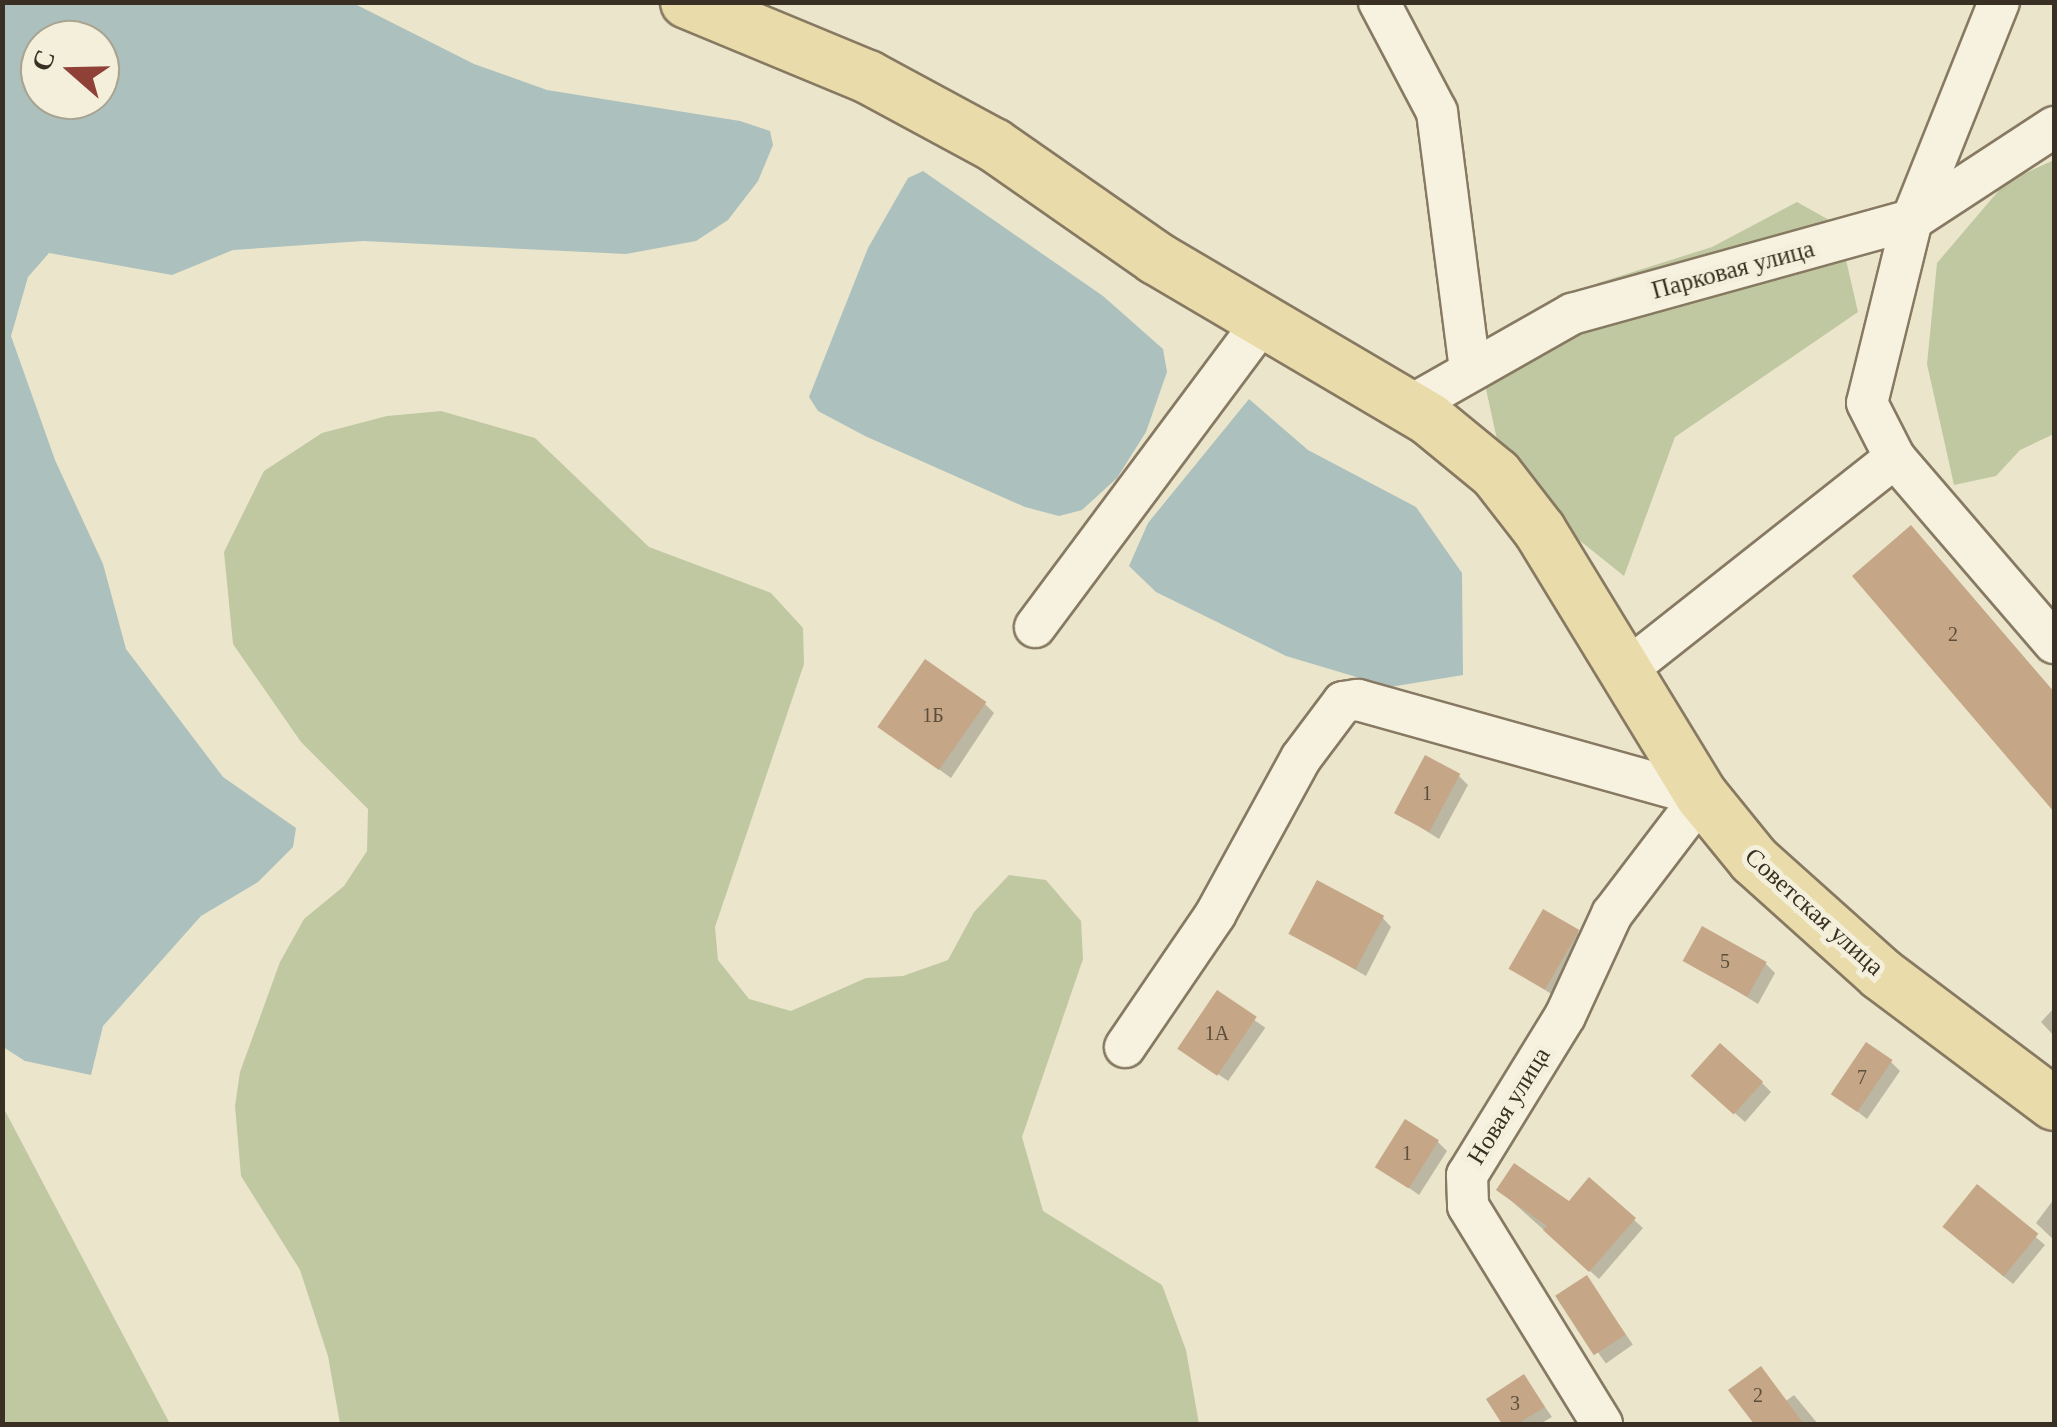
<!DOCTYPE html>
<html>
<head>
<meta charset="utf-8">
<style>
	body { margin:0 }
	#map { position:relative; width:2057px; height:1427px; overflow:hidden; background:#ebe5cc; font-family:Georgia,serif }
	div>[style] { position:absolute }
	.green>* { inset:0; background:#c0c8a1 }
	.water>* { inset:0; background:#acc0bd }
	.shadow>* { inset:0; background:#0003; transform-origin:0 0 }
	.building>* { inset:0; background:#c5a787; transform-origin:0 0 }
	.roads { filter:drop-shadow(2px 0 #877962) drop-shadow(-2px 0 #877962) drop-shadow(0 2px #877962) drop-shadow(0 -2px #877962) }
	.minor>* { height:40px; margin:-20px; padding:0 20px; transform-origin:20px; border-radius:20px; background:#f6f2df }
	.major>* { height:52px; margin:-26px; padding:0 26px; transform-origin:26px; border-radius:26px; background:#e9dcaa }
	span { translate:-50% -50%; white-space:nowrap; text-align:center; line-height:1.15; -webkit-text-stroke:10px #f3efdb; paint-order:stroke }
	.number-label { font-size:20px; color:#5c4e3c }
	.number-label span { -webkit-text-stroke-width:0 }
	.street-label { font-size:25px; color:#393023 }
	.frame { position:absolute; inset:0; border:5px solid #393023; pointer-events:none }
	.north { position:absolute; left:20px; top:20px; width:100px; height:100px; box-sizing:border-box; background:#f3efdb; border:2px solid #a9a391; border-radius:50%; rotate:290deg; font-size:28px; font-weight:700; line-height:40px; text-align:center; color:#393023 }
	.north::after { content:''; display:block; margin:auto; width:35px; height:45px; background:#8f4138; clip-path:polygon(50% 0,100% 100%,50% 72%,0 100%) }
</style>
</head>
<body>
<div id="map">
	<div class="green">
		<i style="clip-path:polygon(2054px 160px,2054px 434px,2020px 450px,1996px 476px,1954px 485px,1927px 364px,1937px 263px,2006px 182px)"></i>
		<i style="clip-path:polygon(1797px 202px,1838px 225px,1858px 312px,1675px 437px,1624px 576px,1559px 524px,1498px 444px,1482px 371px,1598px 283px,1712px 247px)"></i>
		<i style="clip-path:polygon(441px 411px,535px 438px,649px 547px,771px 593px,803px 628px,804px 664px,715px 927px,718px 960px,749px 999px,791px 1011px,866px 978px,903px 976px,948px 960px,974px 912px,1009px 875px,1046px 880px,1081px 921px,1083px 959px,1022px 1137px,1043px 1211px,1162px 1285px,1186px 1350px,1199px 1424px,340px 1424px,328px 1356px,300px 1270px,241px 1176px,235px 1106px,240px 1072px,280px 962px,304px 919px,344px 886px,367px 851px,368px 809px,301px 742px,233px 644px,224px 552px,264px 471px,322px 433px,387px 416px)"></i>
		<i style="clip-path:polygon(2px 1107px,3px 1107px,170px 1424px,3px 1424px)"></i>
	</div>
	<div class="water">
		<i style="clip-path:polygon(evenodd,2px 3px,353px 3px,474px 64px,547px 90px,740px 121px,770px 131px,773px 145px,758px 181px,728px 220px,696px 241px,626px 254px,363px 241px,233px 250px,172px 275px,49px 253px,28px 277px,11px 336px,55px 460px,103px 564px,126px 649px,223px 777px,296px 828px,293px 847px,258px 882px,201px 916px,103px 1026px,91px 1075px,25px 1061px,3px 1047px,2px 3px,40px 40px,100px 40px,100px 100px,40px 100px,40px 40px)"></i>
		<i style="clip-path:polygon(923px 171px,1103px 296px,1163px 349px,1167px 372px,1146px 432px,1117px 478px,1082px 510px,1059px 516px,1025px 507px,865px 436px,818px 411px,809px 397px,868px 248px,908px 178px)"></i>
		<i style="clip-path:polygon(1249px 399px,1308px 450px,1416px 507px,1462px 573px,1463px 675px,1390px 687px,1286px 656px,1156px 592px,1129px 566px,1148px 523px)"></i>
	</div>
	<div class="shadow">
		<i style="clip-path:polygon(1929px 547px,2054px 692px,2054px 808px,1855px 576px)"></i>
		<i style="clip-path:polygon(985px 704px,994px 713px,951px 778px,882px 728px)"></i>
		<i style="clip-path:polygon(1459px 776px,1468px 785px,1439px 839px,1396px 812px)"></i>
		<i style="clip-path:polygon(1382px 917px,1391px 927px,1366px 976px,1292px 933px)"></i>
		<i style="clip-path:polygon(1577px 932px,1586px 941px,1557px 998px,1511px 967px)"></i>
		<i style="clip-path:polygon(1686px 960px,1766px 964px,1775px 973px,1758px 1004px)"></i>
		<i style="left:1217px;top:994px;width:59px;height:65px;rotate:35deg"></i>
		<i style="clip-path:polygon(2054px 1008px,2054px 1036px,2041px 1022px)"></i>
		<i style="clip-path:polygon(1891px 1062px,1900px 1071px,1867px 1119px,1834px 1093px)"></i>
		<i style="clip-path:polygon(1762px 1083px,1771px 1092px,1745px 1122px,1703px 1085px)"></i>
		<i style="clip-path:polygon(1438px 1142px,1447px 1151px,1419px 1195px,1378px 1166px)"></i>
		<i style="clip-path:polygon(1977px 1188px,2045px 1245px,2013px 1284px,1954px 1236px)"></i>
		<i style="clip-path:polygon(1499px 1190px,1634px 1220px,1643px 1228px,1599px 1279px)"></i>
		<i style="clip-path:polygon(2054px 1199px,2054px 1240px,2036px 1223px)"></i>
		<i style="left:1587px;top:1279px;width:80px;height:33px;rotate:55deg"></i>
		<i style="clip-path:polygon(1524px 1377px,1552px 1417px,1540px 1424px,1505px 1424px,1489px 1400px)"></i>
		<i style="clip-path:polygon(1732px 1390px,1786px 1401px,1794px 1395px,1818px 1424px,1758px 1424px)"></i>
	</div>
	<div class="building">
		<i style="clip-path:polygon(1911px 525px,2054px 692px,2054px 812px,1852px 576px)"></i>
		<i style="left:925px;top:659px;width:75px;height:83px;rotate:35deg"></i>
		<i style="left:1425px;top:755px;width:40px;height:66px;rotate:28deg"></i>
		<i style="left:1317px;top:880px;width:76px;height:61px;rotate:28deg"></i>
		<i style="left:1543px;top:909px;width:42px;height:69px;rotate:30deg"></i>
		<i style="left:1702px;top:926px;width:74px;height:40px;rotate:29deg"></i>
		<i style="left:1217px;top:990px;width:48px;height:71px;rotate:34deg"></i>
		<i style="left:1866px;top:1042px;width:32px;height:63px;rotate:34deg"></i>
		<i style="left:1720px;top:1043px;width:58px;height:44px;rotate:42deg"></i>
		<i style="left:1405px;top:1119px;width:40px;height:57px;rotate:32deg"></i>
		<i style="clip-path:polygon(1514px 1163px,1569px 1201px,1589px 1177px,1636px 1218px,1589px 1272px,1543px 1230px,1547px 1226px,1496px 1190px)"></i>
		<i style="left:1977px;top:1184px;width:79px;height:55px;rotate:39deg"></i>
		<i style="left:1587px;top:1275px;width:71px;height:38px;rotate:57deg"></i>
		<i style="clip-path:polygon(1761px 1366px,1804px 1424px,1754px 1424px,1728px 1390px)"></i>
		<i style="clip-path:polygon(1524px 1374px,1545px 1407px,1517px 1424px,1502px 1424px,1486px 1399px)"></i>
	</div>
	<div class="roads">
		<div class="minor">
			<i style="left:1379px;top:2px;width:124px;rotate:62.2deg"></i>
			<i style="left:1437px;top:112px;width:258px;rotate:82.7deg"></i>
			<i style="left:1999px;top:2px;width:235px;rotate:111.8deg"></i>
			<i style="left:1912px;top:220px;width:188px;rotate:103.8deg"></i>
			<i style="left:1867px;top:403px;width:62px;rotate:63deg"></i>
			<i style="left:1895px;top:458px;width:244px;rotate:49.3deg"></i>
			<i style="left:1408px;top:407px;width:189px;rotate:-29.6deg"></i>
			<i style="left:1572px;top:314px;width:353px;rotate:-15.5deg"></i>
			<i style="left:1912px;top:220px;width:170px;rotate:-33.2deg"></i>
			<i style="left:1035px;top:627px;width:380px;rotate:-53.3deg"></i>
			<i style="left:1625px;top:671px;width:344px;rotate:-38.3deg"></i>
			<i style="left:1125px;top:1047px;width:160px;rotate:-55.7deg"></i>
			<i style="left:1215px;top:915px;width:179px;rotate:-61.3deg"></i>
			<i style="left:1301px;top:758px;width:70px;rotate:-53.1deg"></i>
			<i style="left:1343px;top:702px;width:15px;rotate:-8deg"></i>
			<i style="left:1358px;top:700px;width:357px;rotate:15.6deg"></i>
			<i style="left:1702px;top:796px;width:148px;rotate:127.3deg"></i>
			<i style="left:1612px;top:914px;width:112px;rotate:114.7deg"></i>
			<i style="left:1565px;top:1016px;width:187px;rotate:121.6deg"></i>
			<i style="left:1467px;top:1175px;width:31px;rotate:88deg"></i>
			<i style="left:1468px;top:1206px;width:256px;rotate:58.4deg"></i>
		</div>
		<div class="major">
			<i style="left:687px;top:2px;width:196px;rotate:22.5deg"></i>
			<i style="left:868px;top:77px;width:143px;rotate:28.4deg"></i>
			<i style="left:994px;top:145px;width:198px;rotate:34.9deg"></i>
			<i style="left:1156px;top:258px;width:317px;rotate:30.5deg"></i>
			<i style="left:1429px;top:419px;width:87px;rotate:39.4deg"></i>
			<i style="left:1496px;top:474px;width:72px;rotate:52.3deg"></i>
			<i style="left:1540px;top:531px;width:311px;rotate:58.6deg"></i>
			<i style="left:1702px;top:796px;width:82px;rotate:50.9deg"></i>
			<i style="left:1754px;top:860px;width:171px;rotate:41.9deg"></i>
			<i style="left:1881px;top:974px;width:216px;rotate:36.9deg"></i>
		</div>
	</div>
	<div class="number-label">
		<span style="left:1953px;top:634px">2</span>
		<span style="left:933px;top:715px">1Б</span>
		<span style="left:1427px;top:793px">1</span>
		<span style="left:1725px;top:961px">5</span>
		<span style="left:1217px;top:1033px">1А</span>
		<span style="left:1862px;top:1077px">7</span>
		<span style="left:1407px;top:1153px">1</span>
		<span style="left:1758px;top:1395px">2</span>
		<span style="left:1515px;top:1403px">3</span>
	</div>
	<div class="street-label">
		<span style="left:1733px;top:270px;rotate:-15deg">Парковая улица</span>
		<span style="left:1814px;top:912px;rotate:42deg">Советская улица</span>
		<span style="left:1509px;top:1106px;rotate:-58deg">Новая улица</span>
	</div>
	<div class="frame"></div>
	<div class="north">С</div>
</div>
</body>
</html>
